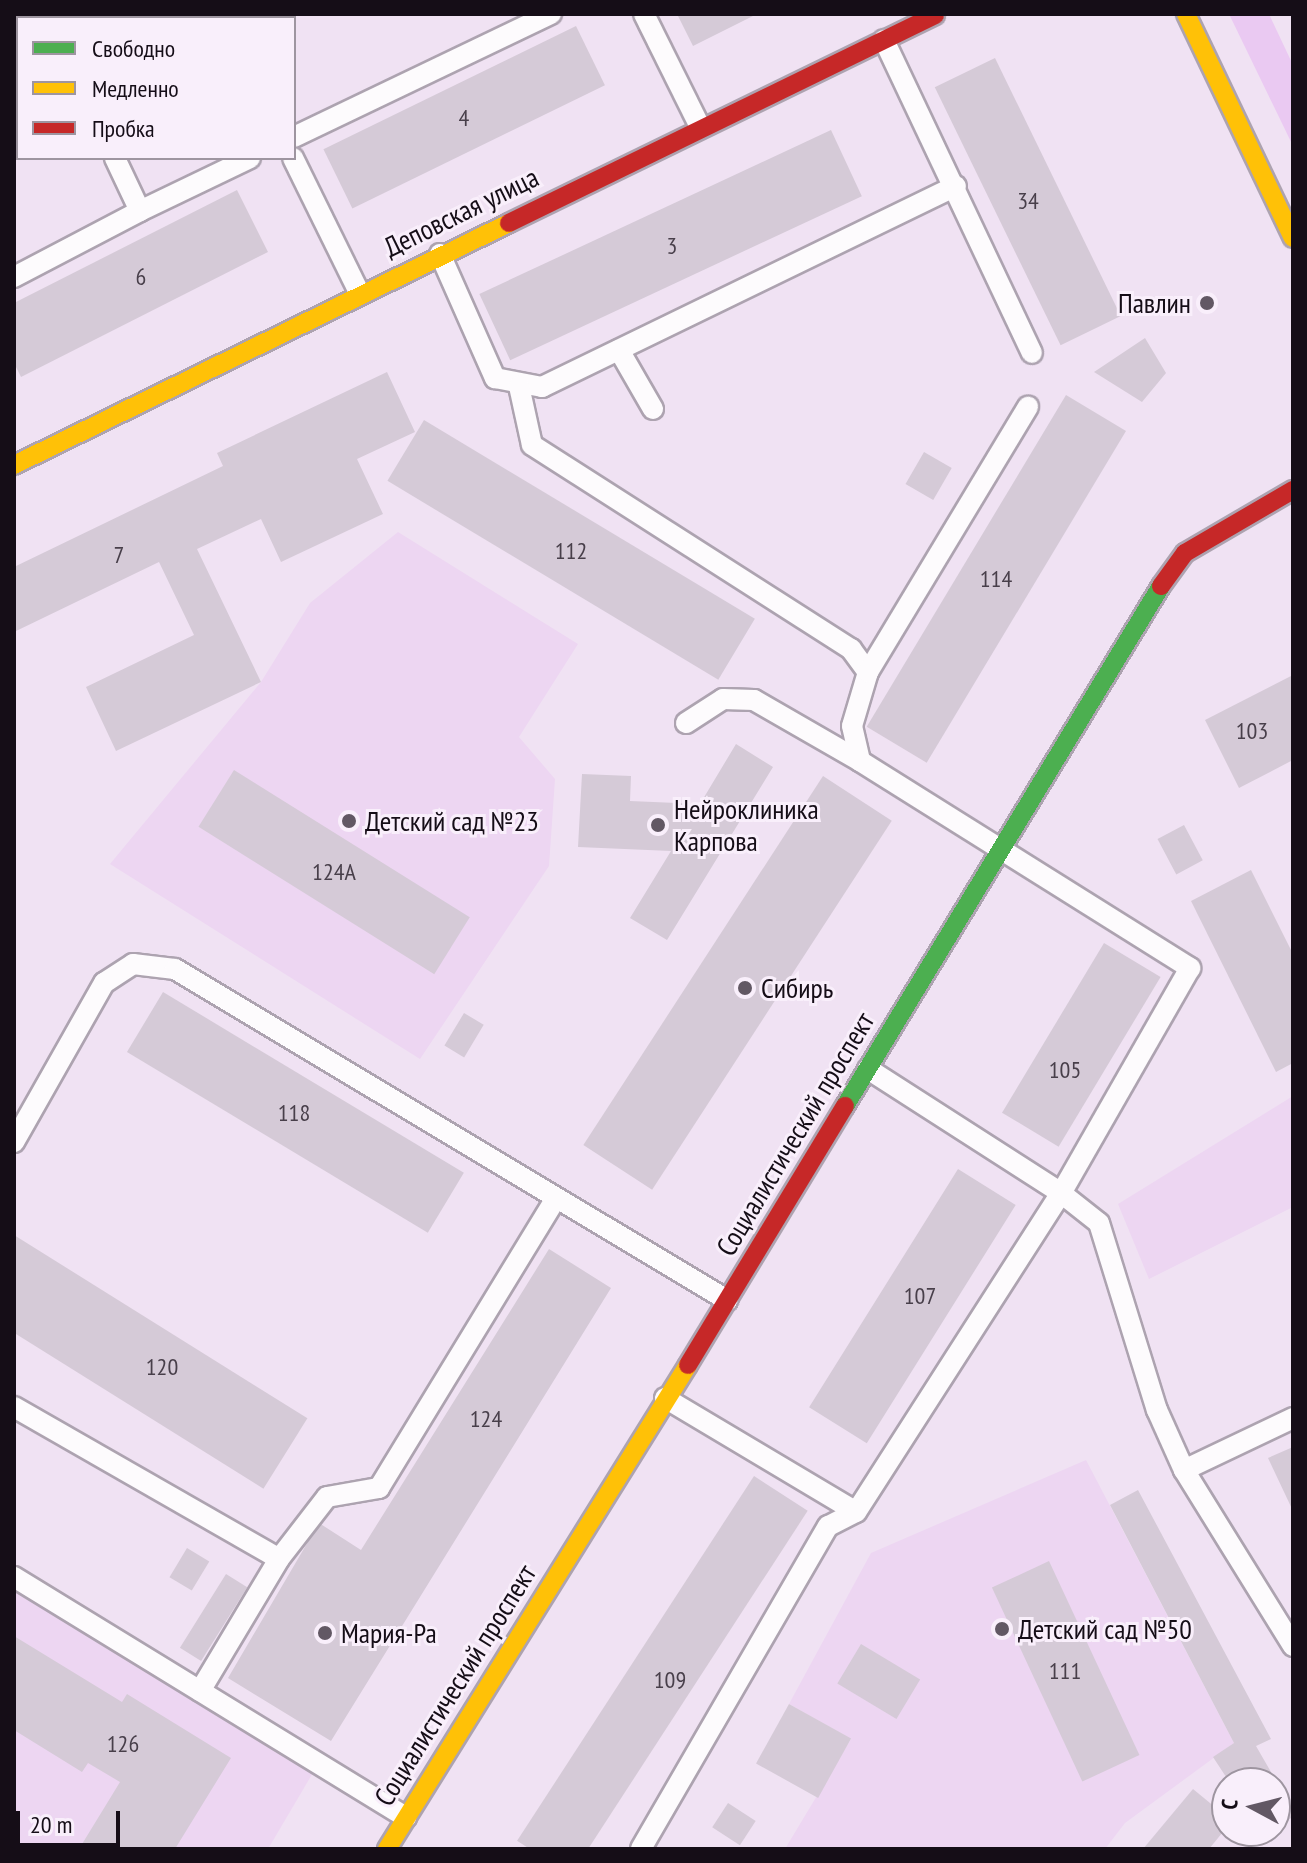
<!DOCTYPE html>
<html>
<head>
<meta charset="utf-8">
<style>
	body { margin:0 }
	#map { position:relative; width:1307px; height:1863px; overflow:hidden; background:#f0e2f3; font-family:"PT Sans Narrow",sans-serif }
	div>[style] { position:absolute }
	.built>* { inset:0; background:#edd6f2 }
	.green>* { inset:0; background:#eac9f2 }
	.building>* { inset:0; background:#d5cad7; transform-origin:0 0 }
	.roads { filter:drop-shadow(2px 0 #ada3b0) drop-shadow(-2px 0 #ada3b0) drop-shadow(0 2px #ada3b0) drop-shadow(0 -2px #ada3b0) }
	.lane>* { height:20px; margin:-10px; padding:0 10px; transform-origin:10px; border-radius:10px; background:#fdfbfd }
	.fast>* { height:18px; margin:-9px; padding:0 9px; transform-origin:9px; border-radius:9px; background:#4caf50 }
	.slow>* { height:18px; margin:-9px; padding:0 9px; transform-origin:9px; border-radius:9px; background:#ffc107 }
	.jam>* { height:18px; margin:-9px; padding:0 9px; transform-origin:9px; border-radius:9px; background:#c62828 }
	.dots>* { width:22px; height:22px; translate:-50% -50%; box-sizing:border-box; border:4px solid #f9effb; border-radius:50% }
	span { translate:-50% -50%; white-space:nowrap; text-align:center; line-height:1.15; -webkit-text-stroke:6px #f9effb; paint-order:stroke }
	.number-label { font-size:24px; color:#483f4a }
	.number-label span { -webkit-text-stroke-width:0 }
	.street-label { font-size:28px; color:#150d17 }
	.poi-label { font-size:28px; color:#150d17 }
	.right { translate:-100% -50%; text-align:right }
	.left { translate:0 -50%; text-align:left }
	.frame { position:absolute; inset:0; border:16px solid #150d17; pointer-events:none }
	.legend { position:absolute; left:16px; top:16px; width:280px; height:144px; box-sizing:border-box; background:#f9effb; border:2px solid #9e95a0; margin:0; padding:10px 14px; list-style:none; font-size:24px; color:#150d17 }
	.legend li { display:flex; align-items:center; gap:16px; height:40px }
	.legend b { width:40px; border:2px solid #9e95a0 }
	.north { position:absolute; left:1211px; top:1767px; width:80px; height:80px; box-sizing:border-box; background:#f9effb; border:2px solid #9e95a0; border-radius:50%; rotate:277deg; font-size:22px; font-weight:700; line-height:32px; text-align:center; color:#150d17 }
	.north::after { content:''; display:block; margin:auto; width:28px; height:36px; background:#625864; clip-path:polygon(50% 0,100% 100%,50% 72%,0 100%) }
	.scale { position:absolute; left:16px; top:1811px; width:104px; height:36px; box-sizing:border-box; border:4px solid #150d17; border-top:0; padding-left:10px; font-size:24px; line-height:28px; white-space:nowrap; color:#150d17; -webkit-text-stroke:6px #f9effb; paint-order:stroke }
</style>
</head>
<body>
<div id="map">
	<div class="built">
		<i style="clip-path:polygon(398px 532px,578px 644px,519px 737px,555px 779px,549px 866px,420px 1059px,110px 864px,261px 682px,310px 603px)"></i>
		<i style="clip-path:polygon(1293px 1096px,1293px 1207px,1149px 1279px,1118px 1204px)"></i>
		<i style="clip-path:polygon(1086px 1460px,1234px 1743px,1125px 1823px,1105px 1849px,785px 1849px,851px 1739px,789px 1704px,871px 1553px)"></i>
		<i style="clip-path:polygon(14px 1576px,314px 1771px,268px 1849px,14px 1849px)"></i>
	</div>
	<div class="green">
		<i style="clip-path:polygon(1229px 14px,1269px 14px,1293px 65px,1293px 146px)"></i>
	</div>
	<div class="building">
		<i style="left:72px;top:14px;width:78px;height:4px"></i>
		<i style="clip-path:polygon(677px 14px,757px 14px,693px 46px)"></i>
		<i style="left:576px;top:26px;width:66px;height:281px;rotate:64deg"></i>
		<i style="left:995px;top:58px;width:287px;height:67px;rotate:64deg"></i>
		<i style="left:831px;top:130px;width:73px;height:388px;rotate:65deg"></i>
		<i style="clip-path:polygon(237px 190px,268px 252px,21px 377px,14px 363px,14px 303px)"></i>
		<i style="clip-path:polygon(1145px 338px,1166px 373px,1142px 402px,1094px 372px)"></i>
		<i style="clip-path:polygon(387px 372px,415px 432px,357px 459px,383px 514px,281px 562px,261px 519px,197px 549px,261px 682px,116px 751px,86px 687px,194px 635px,159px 562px,14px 632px,14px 567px,223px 466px,217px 453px)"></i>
		<i style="left:1066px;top:395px;width:70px;height:387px;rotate:31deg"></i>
		<i style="left:424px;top:420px;width:386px;height:71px;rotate:31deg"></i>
		<i style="left:924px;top:452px;width:32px;height:37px;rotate:30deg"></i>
		<i style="clip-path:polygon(1293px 675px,1293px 760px,1239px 788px,1205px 720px)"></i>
		<i style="clip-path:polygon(736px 744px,773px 767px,667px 940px,630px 918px,671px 851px,578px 847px,582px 774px,631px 776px,630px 801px,700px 804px)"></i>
		<i style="left:234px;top:770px;width:278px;height:67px;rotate:32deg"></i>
		<i style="left:823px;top:776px;width:82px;height:440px;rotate:33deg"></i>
		<i style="left:1184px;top:825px;width:40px;height:30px;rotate:62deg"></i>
		<i style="clip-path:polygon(1251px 870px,1293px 954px,1293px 1063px,1276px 1072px,1191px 901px)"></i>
		<i style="left:1104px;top:943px;width:66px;height:198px;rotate:31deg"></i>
		<i style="left:163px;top:992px;width:351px;height:70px;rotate:31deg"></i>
		<i style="left:464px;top:1013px;width:23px;height:38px;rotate:31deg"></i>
		<i style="left:958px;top:1169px;width:68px;height:281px;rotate:32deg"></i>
		<i style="left:14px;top:1235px;width:346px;height:83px;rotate:32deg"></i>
		<i style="clip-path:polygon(549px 1249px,611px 1288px,331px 1741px,228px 1678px,319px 1523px,361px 1550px)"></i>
		<i style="clip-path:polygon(1293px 1447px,1293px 1511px,1268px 1458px)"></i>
		<i style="left:754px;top:1476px;width:64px;height:435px;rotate:33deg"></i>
		<i style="clip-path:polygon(1138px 1490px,1271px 1739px,1256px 1746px,1293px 1810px,1293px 1817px,1275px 1827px,1275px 1783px,1230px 1783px,1213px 1757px,1234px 1743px,1110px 1505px)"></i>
		<i style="left:187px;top:1548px;width:26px;height:34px;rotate:31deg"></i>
		<i style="left:1049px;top:1561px;width:214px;height:63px;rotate:65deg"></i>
		<i style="left:226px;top:1574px;width:25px;height:87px;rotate:32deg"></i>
		<i style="clip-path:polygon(14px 1636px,122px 1702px,127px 1694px,231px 1758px,175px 1849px,79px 1849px,120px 1782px,88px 1763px,82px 1772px,14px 1730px)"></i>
		<i style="left:861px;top:1644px;width:69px;height:46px;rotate:31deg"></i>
		<i style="left:789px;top:1704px;width:71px;height:68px;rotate:29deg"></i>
		<i style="clip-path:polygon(1193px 1789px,1227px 1817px,1227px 1827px,1209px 1849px,1143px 1849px)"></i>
		<i style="left:728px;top:1803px;width:33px;height:29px;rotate:33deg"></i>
	</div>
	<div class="roads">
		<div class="lane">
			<i style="left:50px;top:14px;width:4px;rotate:63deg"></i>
			<i style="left:644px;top:14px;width:126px;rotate:63.6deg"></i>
			<i style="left:230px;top:18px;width:10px;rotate:-24deg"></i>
			<i style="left:884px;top:40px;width:346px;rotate:64.7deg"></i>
			<i style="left:294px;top:137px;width:285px;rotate:-25.6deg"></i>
			<i style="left:293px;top:158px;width:149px;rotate:63.8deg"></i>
			<i style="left:140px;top:211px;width:122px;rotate:-25.7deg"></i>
			<i style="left:440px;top:254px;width:136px;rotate:66.1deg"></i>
			<i style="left:495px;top:378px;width:48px;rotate:10.8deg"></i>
			<i style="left:542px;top:387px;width:460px;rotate:-25.9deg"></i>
			<i style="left:14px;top:277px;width:142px;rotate:-27.6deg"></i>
			<i style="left:140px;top:211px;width:59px;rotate:-115.3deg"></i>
			<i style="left:619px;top:350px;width:68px;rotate:60deg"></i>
			<i style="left:519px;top:386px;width:60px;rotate:77.6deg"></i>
			<i style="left:532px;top:445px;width:379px;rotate:32.6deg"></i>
			<i style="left:851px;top:649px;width:29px;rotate:54deg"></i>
			<i style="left:868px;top:672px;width:56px;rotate:106.5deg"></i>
			<i style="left:852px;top:726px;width:36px;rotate:77deg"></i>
			<i style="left:860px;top:761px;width:390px;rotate:32.1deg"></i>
			<i style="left:1190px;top:968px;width:259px;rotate:119.8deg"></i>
			<i style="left:1061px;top:1193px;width:379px;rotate:122.7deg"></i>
			<i style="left:856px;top:1512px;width:31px;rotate:153deg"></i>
			<i style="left:828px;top:1526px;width:373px;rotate:120.1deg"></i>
			<i style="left:868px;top:672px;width:310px;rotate:-58.9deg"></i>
			<i style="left:686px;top:723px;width:44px;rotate:-33deg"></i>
			<i style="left:723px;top:699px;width:31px;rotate:2deg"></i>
			<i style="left:754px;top:700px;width:122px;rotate:29.9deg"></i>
			<i style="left:868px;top:1069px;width:229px;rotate:32.7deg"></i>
			<i style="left:1061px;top:1193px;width:48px;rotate:38.3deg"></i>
			<i style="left:1099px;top:1223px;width:196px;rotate:72.8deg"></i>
			<i style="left:1157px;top:1410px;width:66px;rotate:65.8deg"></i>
			<i style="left:1184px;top:1470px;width:207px;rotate:58.2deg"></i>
			<i style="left:14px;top:1142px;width:183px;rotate:-60.5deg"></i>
			<i style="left:104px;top:983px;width:35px;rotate:-33deg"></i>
			<i style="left:133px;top:964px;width:42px;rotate:6.8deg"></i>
			<i style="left:175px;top:969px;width:644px;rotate:30.95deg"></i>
			<i style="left:665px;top:1398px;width:222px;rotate:30.8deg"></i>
			<i style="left:14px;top:1407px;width:305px;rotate:29.8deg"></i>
			<i style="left:1184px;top:1470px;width:121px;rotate:-25.5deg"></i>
			<i style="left:14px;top:1577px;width:460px;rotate:31.5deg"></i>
			<i style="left:200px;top:1691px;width:154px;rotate:-59.1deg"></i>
			<i style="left:279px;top:1559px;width:78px;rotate:-52.3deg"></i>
			<i style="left:327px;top:1497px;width:53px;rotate:-9.8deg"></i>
			<i style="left:379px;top:1488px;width:336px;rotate:-58.6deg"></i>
		</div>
		<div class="fast">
			<i style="left:845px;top:1106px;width:608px;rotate:-58.71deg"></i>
		</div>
		<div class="slow">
			<i style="left:1186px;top:14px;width:248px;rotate:64.5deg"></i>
			<i style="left:14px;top:465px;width:551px;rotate:-26.05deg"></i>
			<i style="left:387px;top:1849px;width:570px;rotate:-58.12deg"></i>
		</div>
		<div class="jam">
			<i style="left:509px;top:223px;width:474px;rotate:-26deg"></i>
			<i style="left:1161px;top:586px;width:41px;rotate:-54deg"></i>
			<i style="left:1185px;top:553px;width:125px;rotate:-30.3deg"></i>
			<i style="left:688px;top:1365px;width:303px;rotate:-58.8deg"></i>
		</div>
	</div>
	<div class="dots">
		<i style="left:1207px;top:303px;background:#625864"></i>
		<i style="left:349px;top:821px;background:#625864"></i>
		<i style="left:658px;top:825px;background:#625864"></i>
		<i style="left:745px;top:988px;background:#625864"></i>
		<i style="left:1002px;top:1629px;background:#625864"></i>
		<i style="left:325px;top:1633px;background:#625864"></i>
	</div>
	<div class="number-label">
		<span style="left:464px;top:118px">4</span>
		<span style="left:1028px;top:201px">34</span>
		<span style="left:672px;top:246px">3</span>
		<span style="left:141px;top:277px">6</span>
		<span style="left:571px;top:551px">112</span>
		<span style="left:119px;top:555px">7</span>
		<span style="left:996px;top:579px">114</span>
		<span style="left:1252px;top:731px">103</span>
		<span style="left:334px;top:872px">124А</span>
		<span style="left:1065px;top:1070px">105</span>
		<span style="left:294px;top:1113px">118</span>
		<span style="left:920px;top:1296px">107</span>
		<span style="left:162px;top:1367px">120</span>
		<span style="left:486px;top:1419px">124</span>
		<span style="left:1065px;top:1671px">111</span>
		<span style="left:670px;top:1680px">109</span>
		<span style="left:123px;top:1744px">126</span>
	</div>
	<div class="street-label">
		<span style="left:461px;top:212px;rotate:-26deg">Деповская улица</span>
		<span style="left:795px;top:1134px;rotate:-59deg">Социалистический проспект</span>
		<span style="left:455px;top:1685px;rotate:-58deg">Социалистический проспект</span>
	</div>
	<div class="poi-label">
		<span class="right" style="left:1191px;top:303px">Павлин</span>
		<span class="left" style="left:674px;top:825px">Нейроклиника<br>Карпова</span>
		<span class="left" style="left:365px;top:821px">Детский сад №23</span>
		<span class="left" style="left:761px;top:988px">Сибирь</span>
		<span class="left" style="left:1018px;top:1629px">Детский сад №50</span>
		<span class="left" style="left:341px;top:1633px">Мария-Ра</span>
	</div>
	<div class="frame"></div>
	<ul class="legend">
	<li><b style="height:10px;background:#4caf50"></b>Свободно</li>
	<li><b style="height:10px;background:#ffc107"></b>Медленно</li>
	<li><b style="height:10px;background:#c62828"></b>Пробка</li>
	</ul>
	<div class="north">С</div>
	<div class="scale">20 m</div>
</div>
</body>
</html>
